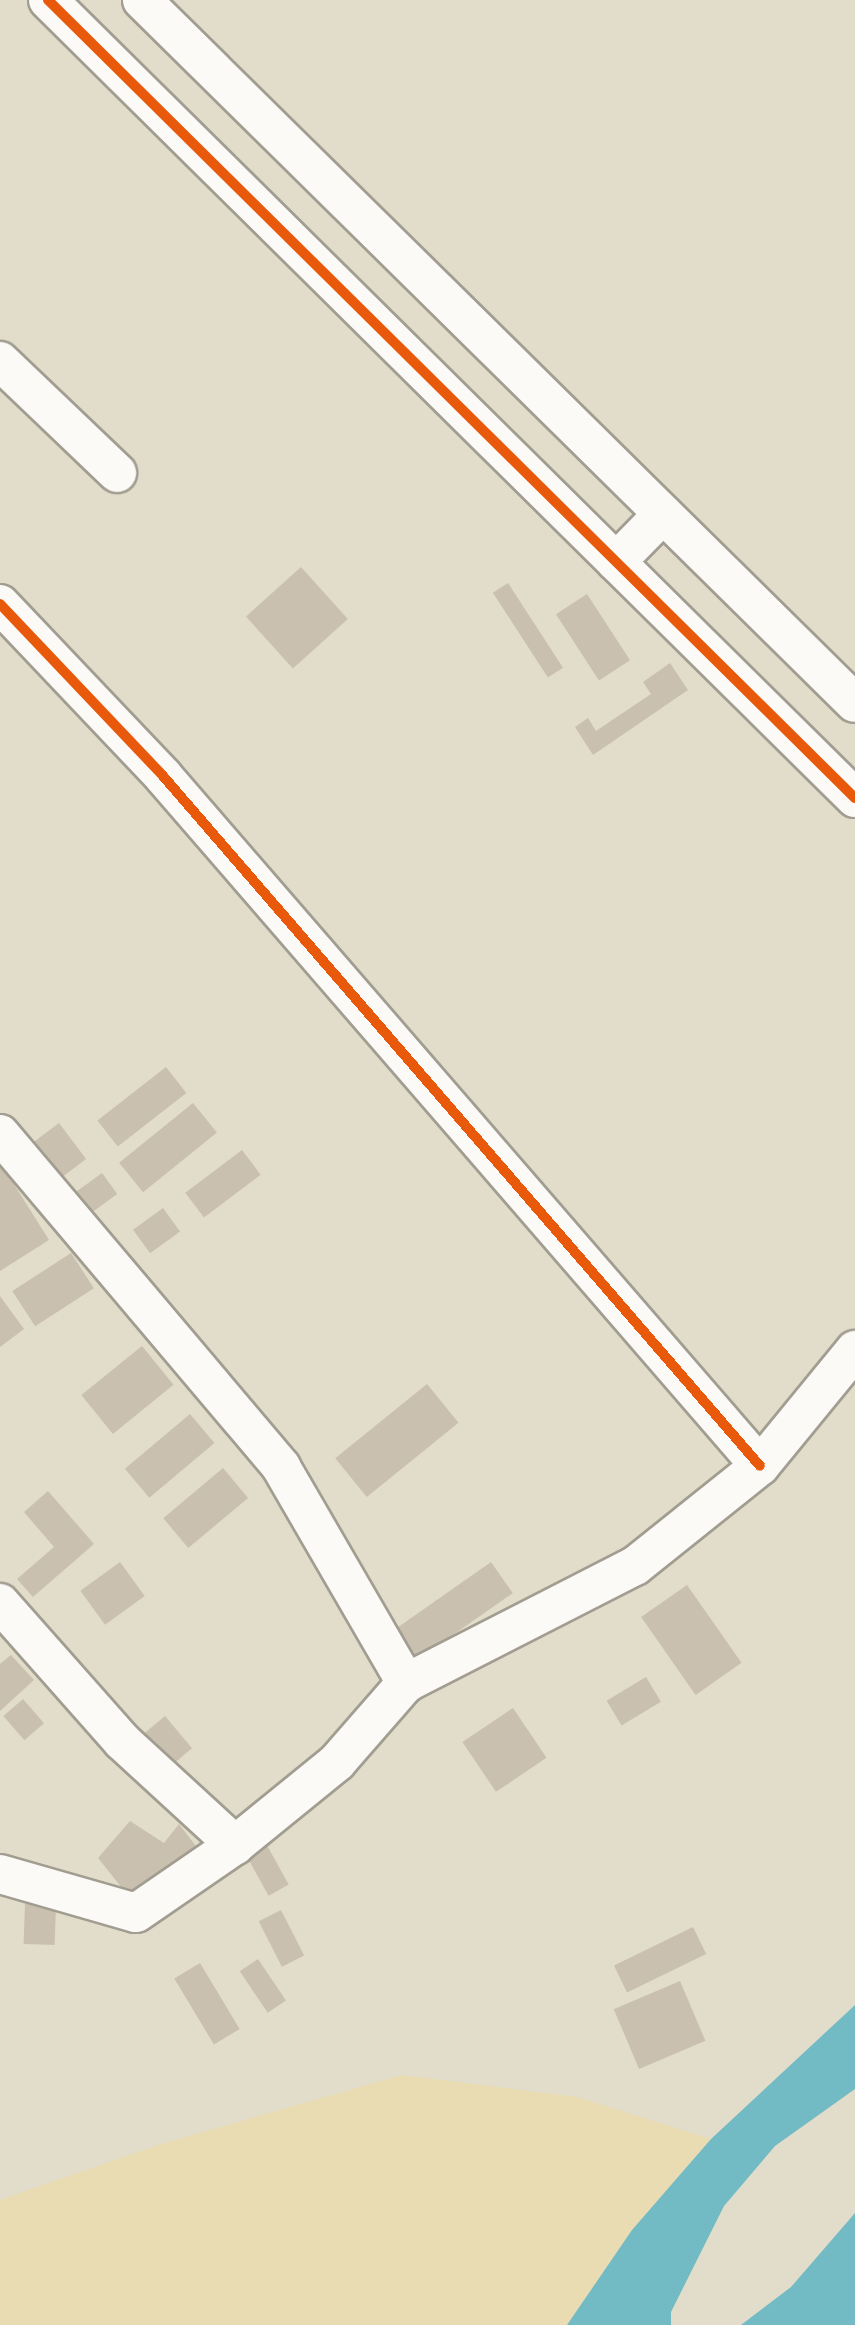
<!DOCTYPE html>
<html>
<head>
<meta charset="utf-8">
<style>
	body { margin:0 }
	#map { position:relative; width:855px; height:2325px; overflow:hidden; background:#e2dcca; font-family:Mali,sans-serif }
	div>[style] { position:absolute }
	[style*='--x'] { left:calc(var(--x)*1px); top:calc(var(--y)*1px); width:calc(var(--w)*1px); rotate:calc(var(--a)*1deg) }
	.sand>* { inset:0; background:#e9dbb2 }
	.water>* { inset:0; background:#72bbc4 }
	.building>* { inset:0; background:#cac0b0; transform-origin:0 0 }
	.roads { filter:drop-shadow(2px 0 #a29d91) drop-shadow(-2px 0 #a29d91) drop-shadow(0 2px #a29d91) drop-shadow(0 -2px #a29d91) }
	.minor>* { height:38px; margin:-19px; padding:0 19px; transform-origin:19px; border-radius:19px; background:#fbfaf7 }
	.cycleway>* { height:10px; margin:-5px; padding:0 5px; transform-origin:5px; border-radius:5px; background:#e8590c }
	span { translate:-50% -50%; white-space:nowrap; text-align:center; line-height:1.15; -webkit-text-stroke:7px #f7f3e8; paint-order:stroke }
</style>
</head>
<body>
<div id="map">
	<div class="sand">
		<div style="clip-path:polygon(402px 2075px,577px 2097px,711px 2139px,632px 2230px,567px 2325px,0 2325px,0 2200px,161px 2144px)"></div>
	</div>
	<div class="water">
		<div style="clip-path:polygon(855px 2005px,855px 2089px,775px 2146px,724px 2206px,671px 2312px,671px 2325px,567px 2325px,632px 2230px,711px 2139px)"></div>
		<div style="clip-path:polygon(855px 2213px,855px 2325px,741px 2325px,791px 2287px)"></div>
	</div>
	<div class="building">
		<div style="left:301px;top:567px;width:70px;height:74px;rotate:48deg"></div>
		<div style="left:508px;top:583px;width:101px;height:18px;rotate:57deg"></div>
		<div style="left:587px;top:594px;width:79px;height:37px;rotate:57deg"></div>
		<div style="clip-path:polygon(670px 663px,688px 690px,593px 755px,575px 727px,588px 718px,596px 731px,651px 694px,643px 682px)"></div>
		<div style="left:166px;top:1067px;width:33px;height:87px;rotate:52deg"></div>
		<div style="left:193px;top:1103px;width:38px;height:95px;rotate:51deg"></div>
		<div style="left:59px;top:1123px;width:45px;height:39px;rotate:53deg"></div>
		<div style="left:242px;top:1150px;width:31px;height:71px;rotate:53deg"></div>
		<div style="clip-path:polygon(0 1162px,49px 1240px,0 1271px)"></div>
		<div style="left:102px;top:1173px;width:26px;height:40px;rotate:54deg"></div>
		<div style="left:163px;top:1208px;width:29px;height:37px;rotate:54deg"></div>
		<div style="left:71px;top:1253px;width:42px;height:70px;rotate:57deg"></div>
		<div style="clip-path:polygon(0 1296px,24px 1329px,0 1347px)"></div>
		<div style="left:142px;top:1346px;width:50px;height:78px;rotate:51deg"></div>
		<div style="left:427px;top:1384px;width:50px;height:118px;rotate:51deg"></div>
		<div style="left:190px;top:1414px;width:38px;height:85px;rotate:50deg"></div>
		<div style="left:223px;top:1468px;width:39px;height:78px;rotate:50deg"></div>
		<div style="clip-path:polygon(48px 1491px,94px 1544px,33px 1597px,17px 1579px,54px 1547px,24px 1512px)"></div>
		<div style="left:120px;top:1562px;width:42px;height:49px;rotate:54deg"></div>
		<div style="left:491px;top:1562px;width:38px;height:125px;rotate:55deg"></div>
		<div style="left:687px;top:1585px;width:95px;height:56px;rotate:55deg"></div>
		<div style="clip-path:polygon(11px 1655px,34px 1680px,0 1711px,0 1664px)"></div>
		<div style="left:646px;top:1677px;width:29px;height:46px;rotate:59deg"></div>
		<div style="left:23px;top:1699px;width:32px;height:26px;rotate:49deg"></div>
		<div style="left:513px;top:1708px;width:60px;height:61px;rotate:56deg"></div>
		<div style="left:165px;top:1716px;width:42px;height:28px;rotate:50deg"></div>
		<div style="clip-path:polygon(130px 1821px,164px 1843px,179px 1824px,205px 1858px,159px 1892px,126px 1893px,98px 1858px)"></div>
		<div style="left:264px;top:1840px;width:51px;height:23px;rotate:61deg"></div>
		<div style="left:25px;top:1904px;width:31px;height:40px;rotate:2deg"></div>
		<div style="left:281px;top:1910px;width:51px;height:25px;rotate:63deg"></div>
		<div style="left:693px;top:1927px;width:30px;height:88px;rotate:64deg"></div>
		<div style="left:258px;top:1959px;width:50px;height:22px;rotate:56deg"></div>
		<div style="left:200px;top:1963px;width:77px;height:30px;rotate:59deg"></div>
		<div style="left:680px;top:1981px;width:65px;height:72px;rotate:67deg"></div>
	</div>
	<div class="roads">
		<div class="minor">
			<div style="--x:48;--y:0;--w:1135;--a:44.68"></div>
			<div style="--x:142;--y:0;--w:1001;--a:44.6"></div>
			<div style="--x:0;--y:361;--w:162;--a:43.7"></div>
			<div style="--x:616;--y:562;--w:67;--a:-45.6"></div>
			<div style="--x:0;--y:604;--w:237;--a:46.5"></div>
			<div style="--x:163;--y:776;--w:912;--a:49.13"></div>
			<div style="--x:0;--y:1134;--w:436;--a:49.8"></div>
			<div style="--x:281;--y:1467;--w:250;--a:59.9"></div>
			<div style="--x:0;--y:1603;--w:184;--a:48.5"></div>
			<div style="--x:122;--y:1741;--w:154;--a:42.6"></div>
			<div style="--x:0;--y:1874;--w:141;--a:16"></div>
			<div style="--x:136;--y:1913;--w:120;--a:-34.5"></div>
			<div style="--x:235;--y:1845;--w:132;--a:-39.1"></div>
			<div style="--x:337;--y:1762;--w:105;--a:-48.9"></div>
			<div style="--x:406;--y:1683;--w:257;--a:-27.1"></div>
			<div style="--x:635;--y:1566;--w:160;--a:-38.7"></div>
			<div style="--x:760;--y:1466;--w:150;--a:-50.7"></div>
		</div>
	</div>
	<div class="cycleway">
		<div style="--x:48;--y:0;--w:1135;--a:44.68"></div>
		<div style="--x:0;--y:604;--w:237;--a:46.5"></div>
		<div style="--x:163;--y:776;--w:912;--a:49.13"></div>
	</div>
</div>
</body>
</html>
